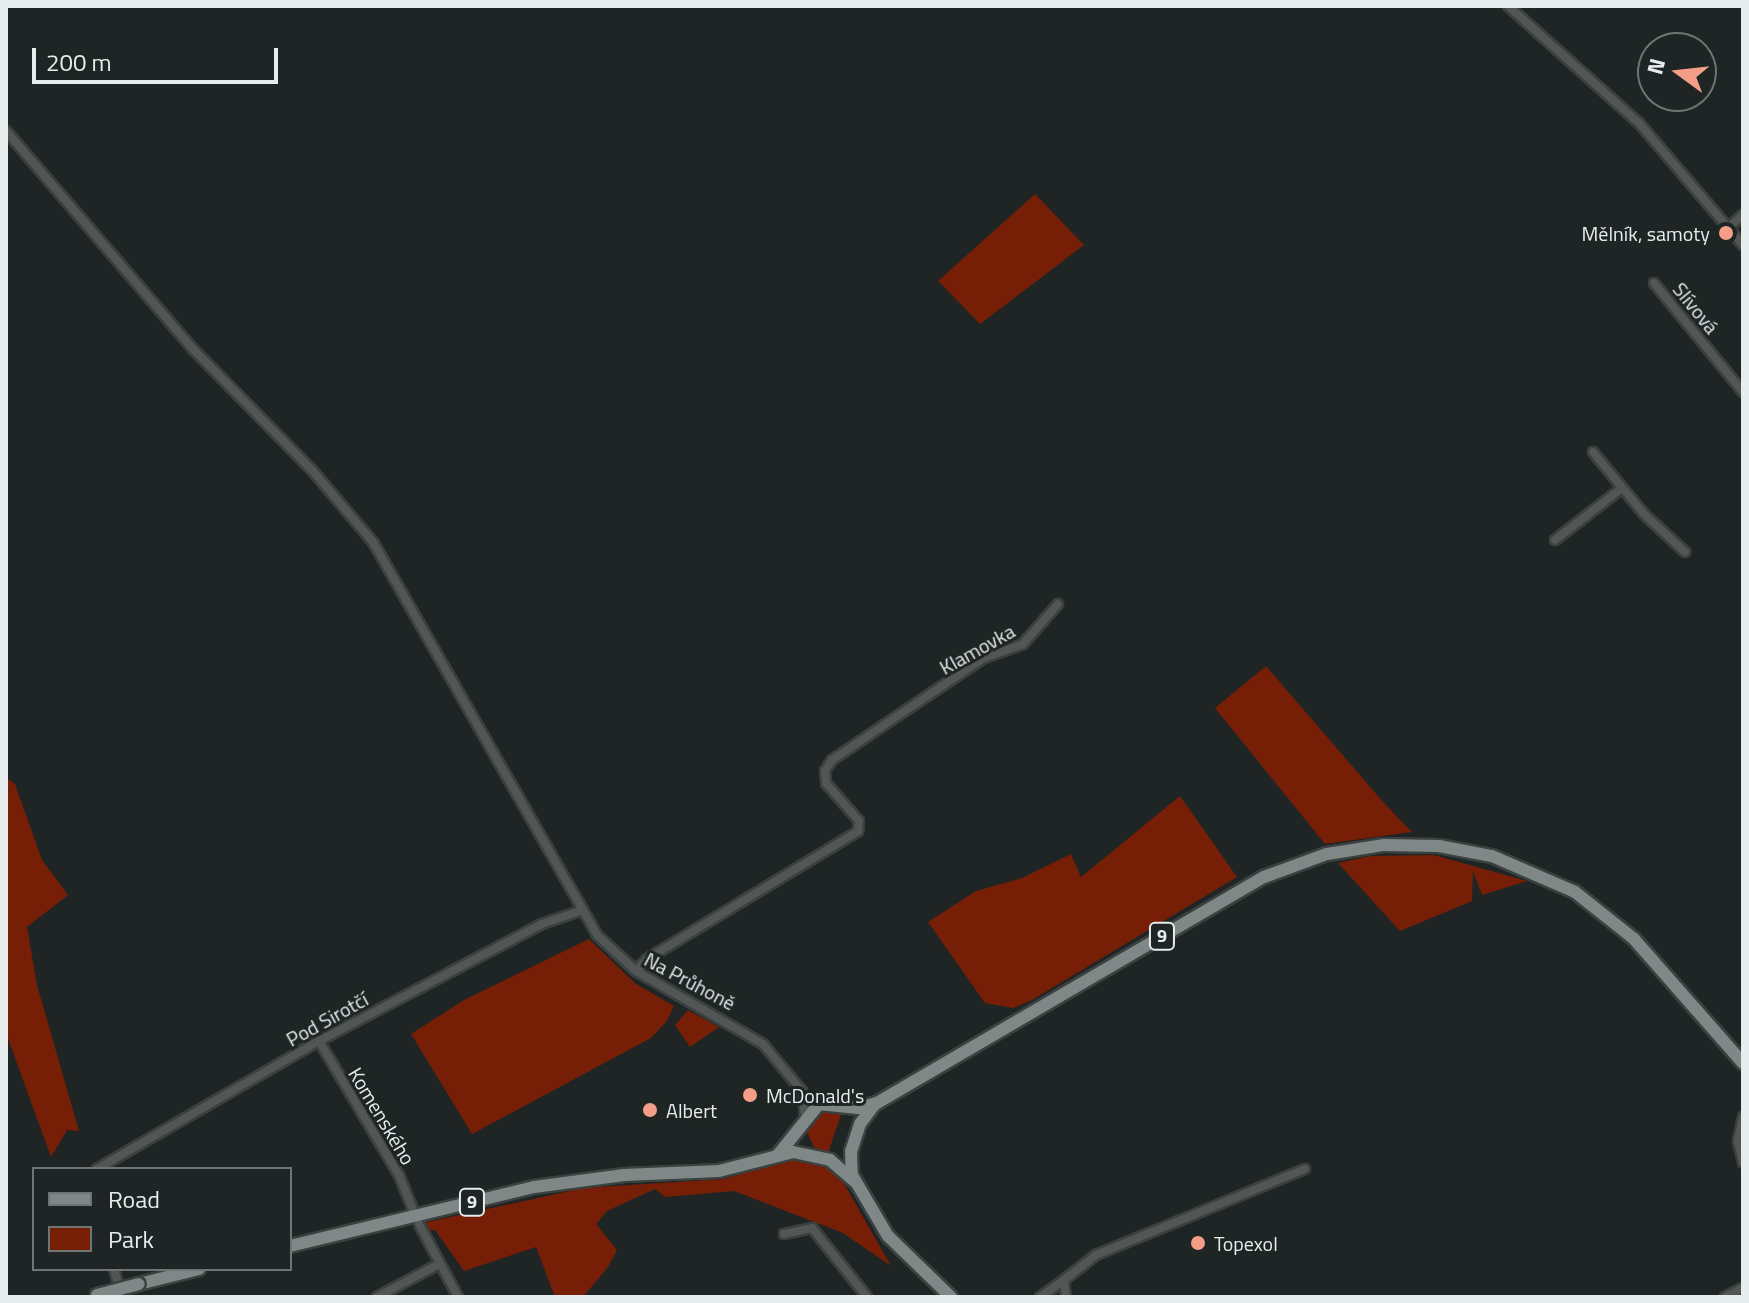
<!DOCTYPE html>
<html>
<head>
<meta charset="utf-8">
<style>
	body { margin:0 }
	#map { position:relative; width:1749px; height:1303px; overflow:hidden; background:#1e2524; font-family:"Titillium Web",sans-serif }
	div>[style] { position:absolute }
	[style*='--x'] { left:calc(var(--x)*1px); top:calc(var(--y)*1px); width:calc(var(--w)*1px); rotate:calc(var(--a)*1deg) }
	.green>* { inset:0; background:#771e06 }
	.roads { filter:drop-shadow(2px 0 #3a4140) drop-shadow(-2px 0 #3a4140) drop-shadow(0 2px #3a4140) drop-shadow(0 -2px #3a4140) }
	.street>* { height:8px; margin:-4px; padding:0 4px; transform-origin:4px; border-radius:4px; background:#525655 }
	.primary>* { height:12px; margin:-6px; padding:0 6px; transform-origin:6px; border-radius:6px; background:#808887 }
	.bridges { filter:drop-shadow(2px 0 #3a4140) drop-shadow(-2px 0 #3a4140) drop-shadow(0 2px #3a4140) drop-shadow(0 -2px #3a4140) }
	.primary-bridge>* { height:12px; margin:-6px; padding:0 6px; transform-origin:6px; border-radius:6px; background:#808887 }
	.dots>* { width:22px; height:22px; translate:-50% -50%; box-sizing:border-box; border:4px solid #1e2524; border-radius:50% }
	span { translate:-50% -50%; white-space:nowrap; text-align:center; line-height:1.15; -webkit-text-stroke:6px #1e2524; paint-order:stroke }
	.shield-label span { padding:2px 6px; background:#1e2524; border:2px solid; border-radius:6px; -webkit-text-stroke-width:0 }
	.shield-label { font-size:18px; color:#e7ecec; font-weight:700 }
	.poi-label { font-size:20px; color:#e7ecec }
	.right { translate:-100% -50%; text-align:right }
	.left { translate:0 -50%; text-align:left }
	.street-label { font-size:20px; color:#e7ecec }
	.frame { position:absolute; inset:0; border:8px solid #e7ecec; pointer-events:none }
	.legend { position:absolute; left:32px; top:1167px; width:260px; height:104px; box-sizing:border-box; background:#1e2524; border:2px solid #6e7574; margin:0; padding:10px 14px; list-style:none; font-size:24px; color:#e7ecec }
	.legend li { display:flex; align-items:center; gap:16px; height:40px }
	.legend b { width:40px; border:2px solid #6e7574 }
	.north { position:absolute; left:1637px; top:32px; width:80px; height:80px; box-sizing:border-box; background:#1e2524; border:2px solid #6e7574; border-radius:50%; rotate:285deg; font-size:22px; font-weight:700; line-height:32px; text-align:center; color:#e7ecec }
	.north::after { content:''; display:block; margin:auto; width:28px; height:36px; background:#f49e88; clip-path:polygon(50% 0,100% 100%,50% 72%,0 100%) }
	.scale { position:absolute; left:32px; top:48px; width:246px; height:36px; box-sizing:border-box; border:4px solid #e7ecec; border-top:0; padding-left:10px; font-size:24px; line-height:28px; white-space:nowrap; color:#e7ecec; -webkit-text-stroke:6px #1e2524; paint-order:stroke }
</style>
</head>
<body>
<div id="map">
	<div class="green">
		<div style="clip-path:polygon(1035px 194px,1084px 245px,980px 324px,938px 281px)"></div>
		<div style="clip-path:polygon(1266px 666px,1384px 803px,1412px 832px,1325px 844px,1215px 708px)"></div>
		<div style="clip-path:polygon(6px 778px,15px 784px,42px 860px,68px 895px,27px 927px,37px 985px,79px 1131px,67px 1130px,51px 1157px,6px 1033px)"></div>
		<div style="clip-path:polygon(1180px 796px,1237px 877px,1032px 1000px,1013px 1008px,985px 1003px,928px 922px,976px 891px,1022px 878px,1071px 854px,1081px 877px)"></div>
		<div style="clip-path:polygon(1434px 855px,1527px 881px,1482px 895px,1473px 871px,1472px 901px,1400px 931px,1338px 863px,1370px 856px)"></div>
		<div style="clip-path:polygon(589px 939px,636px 984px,674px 1006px,667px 1021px,651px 1038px,472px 1134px,411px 1034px,464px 1000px)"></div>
		<div style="clip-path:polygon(688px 1010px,719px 1027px,690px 1047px,675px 1025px)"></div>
		<div style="clip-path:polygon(823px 1109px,842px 1112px,828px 1153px,814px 1147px,807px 1133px)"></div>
		<div style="clip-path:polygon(799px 1157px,815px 1160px,841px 1178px,891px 1266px,843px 1233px,734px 1191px,665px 1197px,655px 1189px,607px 1211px,596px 1224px,617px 1250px,608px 1267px,583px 1297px,555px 1297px,536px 1247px,464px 1271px,435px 1230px,426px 1231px,423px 1223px,583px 1188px,724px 1179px)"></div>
	</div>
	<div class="roads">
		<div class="street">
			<div style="--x:1508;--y:6;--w:176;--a:41.8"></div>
			<div style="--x:1639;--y:123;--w:160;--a:49.6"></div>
			<div style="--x:6;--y:131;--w:286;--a:49.4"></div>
			<div style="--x:192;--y:348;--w:170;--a:45.5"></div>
			<div style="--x:311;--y:469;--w:96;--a:49.7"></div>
			<div style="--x:373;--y:542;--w:452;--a:60.3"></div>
			<div style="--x:597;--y:935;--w:53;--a:42.7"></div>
			<div style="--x:636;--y:971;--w:146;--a:29.9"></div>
			<div style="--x:763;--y:1044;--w:61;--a:50.3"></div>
			<div style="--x:802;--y:1091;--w:26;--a:83"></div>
			<div style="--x:1728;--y:228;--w:20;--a:-41"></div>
			<div style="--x:1654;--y:283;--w:141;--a:50.8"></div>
			<div style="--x:1593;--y:452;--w:80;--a:50.6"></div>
			<div style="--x:1644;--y:514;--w:56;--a:42.8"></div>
			<div style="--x:1555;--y:540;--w:85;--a:-37.8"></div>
			<div style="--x:636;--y:971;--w:16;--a:-47"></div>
			<div style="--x:647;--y:959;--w:247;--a:-31.2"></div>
			<div style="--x:858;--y:831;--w:10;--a:-84"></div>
			<div style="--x:859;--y:821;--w:50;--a:-131"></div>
			<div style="--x:826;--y:783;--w:12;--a:-95"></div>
			<div style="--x:825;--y:771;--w:13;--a:-58"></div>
			<div style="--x:832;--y:760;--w:183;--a:-33.9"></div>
			<div style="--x:984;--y:658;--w:41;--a:-19.7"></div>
			<div style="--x:1023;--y:644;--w:53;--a:-48.8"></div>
			<div style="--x:319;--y:1041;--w:156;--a:59.2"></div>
			<div style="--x:399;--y:1175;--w:35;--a:68"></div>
			<div style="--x:1743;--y:1117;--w:25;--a:102"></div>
			<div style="--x:1738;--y:1141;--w:22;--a:77"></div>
			<div style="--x:97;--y:1169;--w:256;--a:-30"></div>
			<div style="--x:319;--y:1041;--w:252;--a:-27.7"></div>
			<div style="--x:542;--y:924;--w:40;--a:-18.9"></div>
			<div style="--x:419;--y:1224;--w:83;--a:61.9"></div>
			<div style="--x:784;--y:1234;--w:29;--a:-12"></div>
			<div style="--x:812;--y:1228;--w:88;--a:51.4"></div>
			<div style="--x:114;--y:1269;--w:29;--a:74"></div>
			<div style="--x:377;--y:1297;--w:70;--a:-28"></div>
			<div style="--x:1040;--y:1297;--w:29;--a:-35"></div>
			<div style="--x:1066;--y:1297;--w:17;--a:-97"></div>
			<div style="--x:1064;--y:1280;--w:41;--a:-38"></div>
			<div style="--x:1096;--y:1255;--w:226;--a:-22.4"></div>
			<div style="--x:1725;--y:1297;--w:20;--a:-27"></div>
		</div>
		<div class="primary">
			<div style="--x:875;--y:1104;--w:25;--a:127"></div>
			<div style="--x:860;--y:1124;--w:28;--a:108"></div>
			<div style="--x:851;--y:1151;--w:24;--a:88"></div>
			<div style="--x:852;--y:1175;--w:71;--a:59.5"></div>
			<div style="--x:888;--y:1236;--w:88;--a:44.1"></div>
			<div style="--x:777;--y:1156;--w:67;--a:-51.1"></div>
			<div style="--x:819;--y:1104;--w:39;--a:6"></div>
			<div style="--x:858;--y:1108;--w:20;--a:-15"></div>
			<div style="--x:877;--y:1103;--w:448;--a:-30.3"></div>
			<div style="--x:1264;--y:877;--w:67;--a:-20.1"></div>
			<div style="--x:1327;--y:854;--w:58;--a:-9"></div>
			<div style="--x:1384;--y:845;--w:55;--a:1"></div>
			<div style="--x:1439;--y:846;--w:54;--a:10.7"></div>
			<div style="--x:1492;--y:856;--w:90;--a:23.4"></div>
			<div style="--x:1575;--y:892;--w:75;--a:38.5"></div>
			<div style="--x:1634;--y:939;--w:165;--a:48.7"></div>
			<div style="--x:290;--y:1246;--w:251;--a:-13.6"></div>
			<div style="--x:534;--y:1187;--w:91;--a:-7.6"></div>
			<div style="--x:624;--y:1175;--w:95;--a:-2.4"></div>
			<div style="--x:719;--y:1171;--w:76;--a:-14.4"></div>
			<div style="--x:793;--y:1152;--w:38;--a:12"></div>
			<div style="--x:830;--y:1160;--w:32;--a:41"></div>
			<div style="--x:139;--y:1284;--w:62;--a:-14"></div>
		</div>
	</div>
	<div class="bridges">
		<div class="primary-bridge">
			<div style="--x:97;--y:1295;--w:43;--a:-14.7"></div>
		</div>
	</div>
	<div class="dots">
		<div style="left:1726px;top:233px;background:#f49e88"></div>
		<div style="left:750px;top:1095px;background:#f49e88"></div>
		<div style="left:650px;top:1110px;background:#f49e88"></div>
		<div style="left:1198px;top:1243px;background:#f49e88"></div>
	</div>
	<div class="shield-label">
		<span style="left:1162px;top:936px">9</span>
		<span style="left:472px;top:1202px">9</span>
	</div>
	<div class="poi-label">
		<span class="right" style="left:1710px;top:233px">Mělník, samoty</span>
		<span class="left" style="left:766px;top:1095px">McDonald's</span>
		<span class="left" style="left:666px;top:1110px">Albert</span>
		<span class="left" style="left:1214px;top:1243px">Topexol</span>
	</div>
	<div class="street-label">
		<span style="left:1696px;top:308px;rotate:51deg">Slívová</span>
		<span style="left:977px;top:649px;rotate:-29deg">Klamovka</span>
		<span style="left:690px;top:981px;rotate:28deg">Na Průhoně</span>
		<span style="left:327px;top:1019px;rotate:-29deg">Pod Sirotčí</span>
		<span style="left:382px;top:1116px;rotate:59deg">Komenského</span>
	</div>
	<div class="frame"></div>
	<ul class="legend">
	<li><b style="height:10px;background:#808887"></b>Road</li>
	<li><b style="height:22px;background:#771e06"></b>Park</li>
	</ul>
	<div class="north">N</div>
	<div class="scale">200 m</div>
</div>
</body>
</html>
